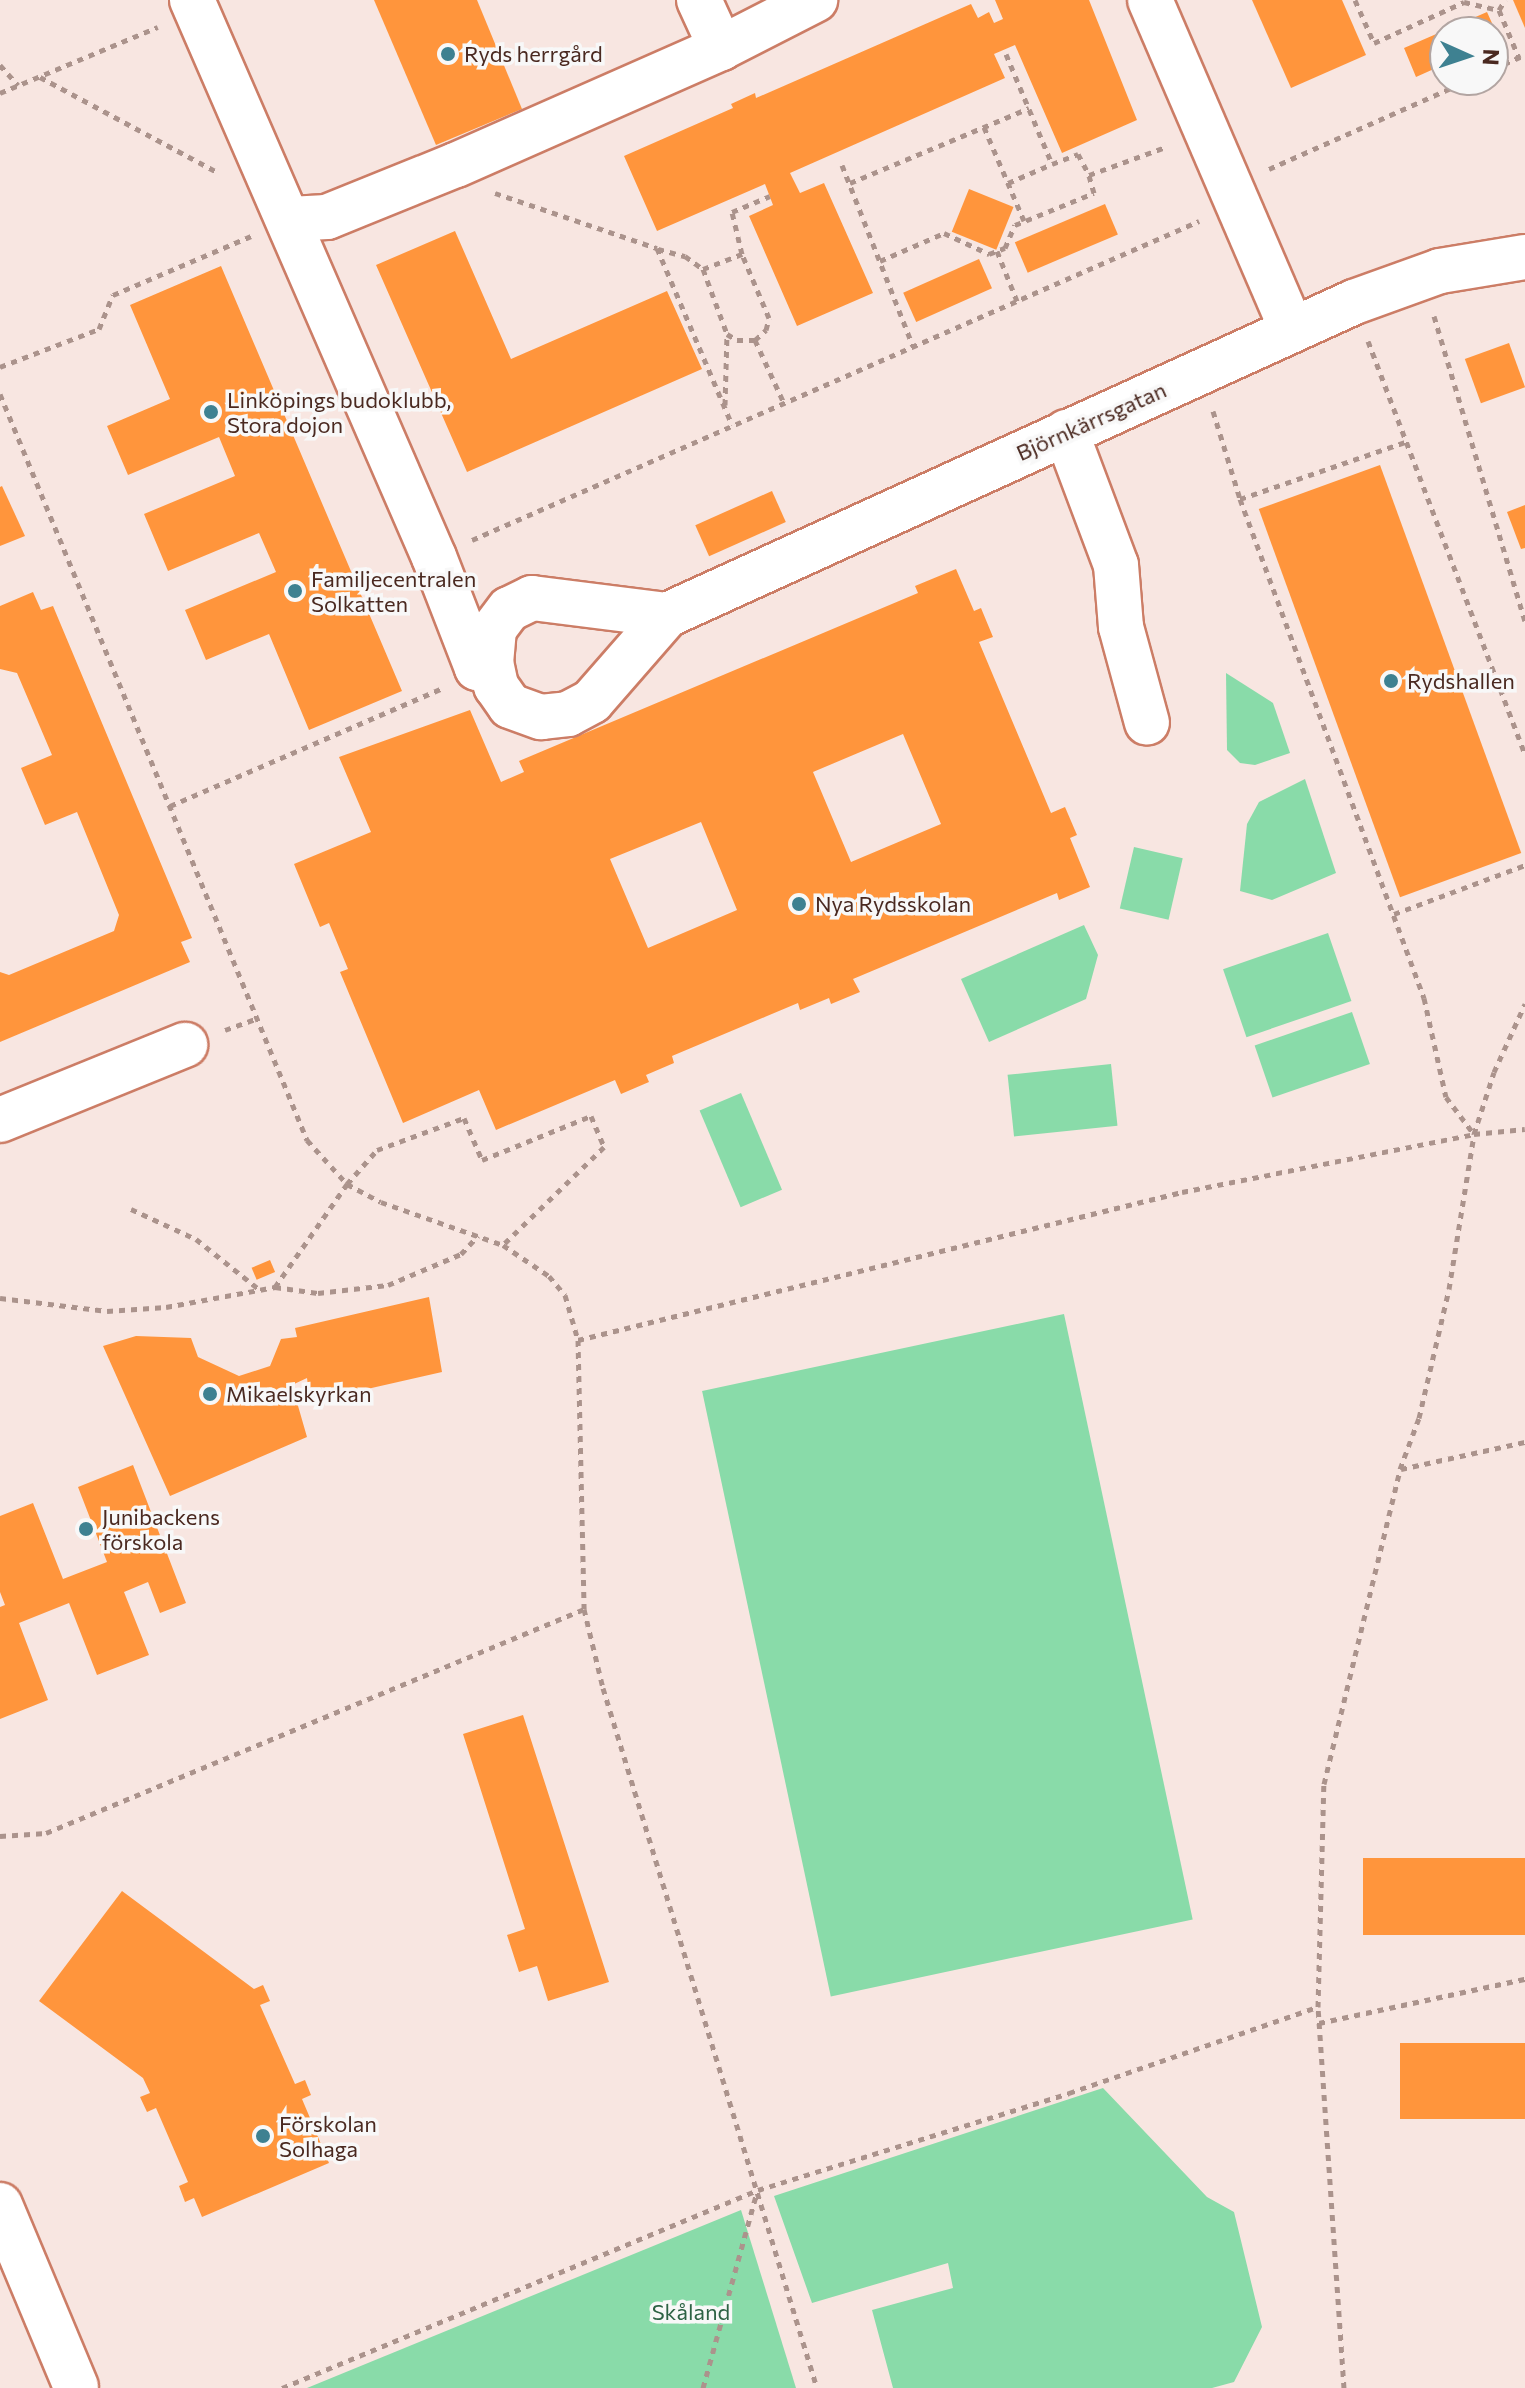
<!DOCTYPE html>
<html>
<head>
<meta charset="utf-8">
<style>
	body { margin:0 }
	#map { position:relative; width:1525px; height:2388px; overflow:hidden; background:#f8e6e1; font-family:Commissioner,sans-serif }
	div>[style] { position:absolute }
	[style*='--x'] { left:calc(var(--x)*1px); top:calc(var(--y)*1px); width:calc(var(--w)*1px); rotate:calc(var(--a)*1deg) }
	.green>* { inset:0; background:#89dba9; transform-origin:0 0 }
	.building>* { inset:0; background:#ff953c; transform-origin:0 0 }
	.path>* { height:5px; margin-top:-2.5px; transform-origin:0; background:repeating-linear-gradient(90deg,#ab938c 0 6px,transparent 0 12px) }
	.roads { filter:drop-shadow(2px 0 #cc7d66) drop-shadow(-2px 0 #cc7d66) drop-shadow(0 2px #cc7d66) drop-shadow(0 -2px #cc7d66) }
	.minor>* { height:44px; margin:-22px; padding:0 22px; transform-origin:22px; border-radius:22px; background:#fff }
	.dots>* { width:22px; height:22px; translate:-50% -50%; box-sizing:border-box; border:4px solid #f8f8f8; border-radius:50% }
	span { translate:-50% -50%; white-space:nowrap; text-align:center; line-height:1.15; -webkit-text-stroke:7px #f8f8f8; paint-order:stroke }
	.poi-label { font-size:22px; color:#4a2920 }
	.left { translate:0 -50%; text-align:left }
	.street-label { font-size:22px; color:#4a2920 }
	.park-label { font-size:22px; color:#2d6244 }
	.north { position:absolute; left:1429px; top:16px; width:80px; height:80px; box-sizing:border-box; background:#f8f8f8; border:2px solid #b2a5a2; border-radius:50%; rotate:93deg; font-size:22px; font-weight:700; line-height:32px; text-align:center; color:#4a2920 }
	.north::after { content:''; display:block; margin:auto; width:28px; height:36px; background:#3e8191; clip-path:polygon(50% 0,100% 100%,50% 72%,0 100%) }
</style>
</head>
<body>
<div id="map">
	<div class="green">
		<div style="clip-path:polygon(1226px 673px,1273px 703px,1290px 753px,1255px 765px,1240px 763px,1227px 750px)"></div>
		<div style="clip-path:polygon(1305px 779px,1336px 873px,1272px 900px,1240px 891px,1247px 824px,1259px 802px)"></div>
		<div style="left:1134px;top:847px;width:50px;height:63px;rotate:13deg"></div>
		<div style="clip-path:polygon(1084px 925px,1098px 955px,1086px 999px,989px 1042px,961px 979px)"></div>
		<div style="left:1328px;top:933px;width:72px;height:111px;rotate:71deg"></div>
		<div style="left:1352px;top:1012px;width:55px;height:103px;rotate:71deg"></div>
		<div style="left:1111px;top:1064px;width:62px;height:104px;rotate:84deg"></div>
		<div style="left:741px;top:1093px;width:105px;height:45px;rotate:67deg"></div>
		<div style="left:1064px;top:1314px;width:619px;height:370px;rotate:78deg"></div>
		<div style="clip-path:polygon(1103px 2088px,1207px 2197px,1234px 2212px,1262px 2327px,1234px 2382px,1212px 2388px,893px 2388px,872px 2310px,953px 2288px,948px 2263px,812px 2303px,774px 2196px)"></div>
		<div style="clip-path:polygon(741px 2210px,796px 2388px,307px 2388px)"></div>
	</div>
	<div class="building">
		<div style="clip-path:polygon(374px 0,477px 0,522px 109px,436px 145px)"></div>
		<div style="clip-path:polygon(995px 0,1089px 0,1137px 120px,1062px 153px,1015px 45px,994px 54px,1005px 78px,790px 173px,800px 193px,824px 183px,873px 293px,797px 326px,749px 216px,773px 205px,765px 184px,657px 231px,624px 156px,733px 108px,731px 104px,755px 93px,756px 98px,971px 4px,978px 18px,989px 12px,994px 23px,1003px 19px)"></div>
		<div style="clip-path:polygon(1252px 0,1342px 0,1366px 55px,1291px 88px)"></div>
		<div style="clip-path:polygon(1513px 0,1525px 0,1525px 28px)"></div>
		<div style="clip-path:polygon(1487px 12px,1500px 41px,1493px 44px,1493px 32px,1445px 32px,1445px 64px,1416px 77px,1404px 48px)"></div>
		<div style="left:969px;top:189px;width:48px;height:46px;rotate:22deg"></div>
		<div style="left:1105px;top:204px;width:33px;height:98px;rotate:67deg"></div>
		<div style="clip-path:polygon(455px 231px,511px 359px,667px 291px,702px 369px,467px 472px,376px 265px)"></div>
		<div style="left:979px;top:259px;width:32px;height:83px;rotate:66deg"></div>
		<div style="clip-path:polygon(221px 266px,402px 691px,309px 730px,269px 634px,206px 660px,185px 610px,276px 572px,259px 533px,168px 571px,144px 514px,235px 476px,219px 437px,128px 475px,107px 426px,170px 399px,130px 305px)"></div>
		<div style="left:1509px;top:343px;width:47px;height:47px;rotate:70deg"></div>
		<div style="left:1380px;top:465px;width:413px;height:129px;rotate:70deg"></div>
		<div style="clip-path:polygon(2px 486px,25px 536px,0 546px,0 487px)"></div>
		<div style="left:772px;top:491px;width:34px;height:84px;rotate:66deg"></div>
		<div style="clip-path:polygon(1525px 505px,1525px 548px,1521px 549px,1507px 512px)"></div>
		<div style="clip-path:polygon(evenodd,956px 569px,974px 611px,981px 608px,993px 637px,979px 642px,1051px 813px,1065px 807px,1077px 835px,1070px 838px,1090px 887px,1059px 900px,1057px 893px,853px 979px,860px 992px,831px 1004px,829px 998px,800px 1010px,798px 1003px,672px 1056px,674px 1063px,646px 1075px,649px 1082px,621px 1094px,615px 1080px,496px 1130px,479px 1090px,403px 1123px,340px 972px,348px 969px,329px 923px,320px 927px,294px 864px,371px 832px,339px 757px,470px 710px,501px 782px,524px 772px,519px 761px,918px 593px,915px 586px,956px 569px,903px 734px,941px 824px,851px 862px,813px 772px,903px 734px,956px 569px,701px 822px,737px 910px,648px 948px,610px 859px,701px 822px)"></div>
		<div style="clip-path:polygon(33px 592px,41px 610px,53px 606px,192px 938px,181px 942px,190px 962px,0 1042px,0 972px,9px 975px,114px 931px,119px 915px,77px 812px,45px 825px,21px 768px,52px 755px,17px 673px,0 669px,0 606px)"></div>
		<div style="left:270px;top:1260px;width:13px;height:20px;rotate:67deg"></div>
		<div style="clip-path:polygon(429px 1297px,442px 1372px,310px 1402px,307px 1378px,292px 1385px,307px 1437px,170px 1496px,103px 1346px,136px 1336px,191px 1338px,198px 1357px,239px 1376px,270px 1366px,281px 1339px,297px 1337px,295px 1328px)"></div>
		<div style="clip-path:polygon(133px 1465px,186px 1603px,160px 1613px,148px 1582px,124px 1592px,149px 1655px,97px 1675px,69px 1603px,19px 1623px,48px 1700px,0 1719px,0 1607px,5px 1605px,0 1592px,0 1516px,33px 1503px,63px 1579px,107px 1562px,78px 1487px)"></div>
		<div style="clip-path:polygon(523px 1715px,609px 1982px,548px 2001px,537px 1966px,519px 1972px,507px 1935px,525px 1929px,463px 1734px)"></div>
		<div style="left:1525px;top:1858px;width:77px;height:162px;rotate:90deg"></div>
		<div style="clip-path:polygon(122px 1891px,254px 1989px,263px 1985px,270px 2001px,260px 2005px,295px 2084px,305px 2080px,311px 2095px,302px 2099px,329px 2163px,202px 2217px,194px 2198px,185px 2202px,179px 2186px,188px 2182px,156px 2108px,147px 2112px,140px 2097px,150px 2093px,143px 2078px,39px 2001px)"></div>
		<div style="left:1525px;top:2043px;width:76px;height:125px;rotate:90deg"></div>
	</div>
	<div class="path">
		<div style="--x:1355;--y:0;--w:47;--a:66.2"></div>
		<div style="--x:1374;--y:43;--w:99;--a:-24.5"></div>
		<div style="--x:1464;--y:2;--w:36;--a:13"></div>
		<div style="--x:1499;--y:10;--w:52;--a:67.4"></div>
		<div style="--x:1499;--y:10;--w:12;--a:-59"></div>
		<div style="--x:1006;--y:54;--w:119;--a:67.3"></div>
		<div style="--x:1052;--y:164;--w:28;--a:-21"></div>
		<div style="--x:1078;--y:154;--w:24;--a:62"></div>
		<div style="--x:1089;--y:175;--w:82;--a:-20"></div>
		<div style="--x:0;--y:65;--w:27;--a:48"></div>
		<div style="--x:1493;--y:69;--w:35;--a:-24"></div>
		<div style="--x:40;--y:77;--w:203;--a:28.2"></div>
		<div style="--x:0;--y:93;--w:171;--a:-22.7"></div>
		<div style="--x:984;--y:127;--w:102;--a:66.9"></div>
		<div style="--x:842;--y:165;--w:194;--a:68.6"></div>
		<div style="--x:1269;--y:169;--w:219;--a:-24"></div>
		<div style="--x:850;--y:183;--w:194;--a:-22.7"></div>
		<div style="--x:1008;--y:183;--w:48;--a:-23.4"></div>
		<div style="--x:495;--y:193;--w:171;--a:18.8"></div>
		<div style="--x:657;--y:248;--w:192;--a:67"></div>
		<div style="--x:658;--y:249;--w:28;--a:15"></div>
		<div style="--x:685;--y:256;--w:22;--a:36"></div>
		<div style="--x:703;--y:269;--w:69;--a:69.7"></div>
		<div style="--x:997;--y:251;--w:54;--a:68.2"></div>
		<div style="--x:880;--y:261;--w:70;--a:-23.6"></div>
		<div style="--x:944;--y:233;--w:50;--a:25"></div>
		<div style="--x:989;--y:254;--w:17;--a:-21"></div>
		<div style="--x:1005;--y:248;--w:25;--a:-67"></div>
		<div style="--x:1015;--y:225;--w:85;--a:-22.1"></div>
		<div style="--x:1094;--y:193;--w:19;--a:-106"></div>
		<div style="--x:703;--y:269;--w:42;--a:-21"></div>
		<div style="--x:1434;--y:316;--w:318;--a:73.4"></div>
		<div style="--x:755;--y:340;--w:69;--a:65.3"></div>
		<div style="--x:1368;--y:341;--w:442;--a:69.2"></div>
		<div style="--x:0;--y:367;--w:106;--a:-21"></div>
		<div style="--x:99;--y:329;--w:37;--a:-68"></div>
		<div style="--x:113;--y:295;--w:150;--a:-23.1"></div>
		<div style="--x:0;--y:394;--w:807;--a:67.63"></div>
		<div style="--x:307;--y:1140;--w:59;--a:47.7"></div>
		<div style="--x:347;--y:1184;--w:38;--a:28"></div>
		<div style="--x:381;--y:1202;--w:129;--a:19.4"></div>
		<div style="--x:503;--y:1245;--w:55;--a:34"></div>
		<div style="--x:549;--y:1276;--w:25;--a:50"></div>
		<div style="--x:565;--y:1295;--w:47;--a:73.9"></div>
		<div style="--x:578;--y:1340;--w:269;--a:88.7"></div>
		<div style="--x:584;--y:1609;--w:81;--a:76.5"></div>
		<div style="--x:603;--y:1688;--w:732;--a:73"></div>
		<div style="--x:725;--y:405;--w:71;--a:-88.4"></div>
		<div style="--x:727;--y:334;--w:12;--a:31"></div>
		<div style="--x:737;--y:340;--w:18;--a:0"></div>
		<div style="--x:755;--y:340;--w:15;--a:-42"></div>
		<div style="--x:766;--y:330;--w:12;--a:-76"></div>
		<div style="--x:769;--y:318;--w:69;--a:-112.9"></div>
		<div style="--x:742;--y:254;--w:43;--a:-103.4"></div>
		<div style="--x:732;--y:212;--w:41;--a:-22.8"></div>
		<div style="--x:1213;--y:411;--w:92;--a:72.9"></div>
		<div style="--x:1240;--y:499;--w:532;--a:69.76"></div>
		<div style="--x:1424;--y:998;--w:101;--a:77.5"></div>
		<div style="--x:1446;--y:1097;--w:46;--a:52.9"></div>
		<div style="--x:1240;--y:499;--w:176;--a:-19"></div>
		<div style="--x:472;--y:540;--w:794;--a:-23.69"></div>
		<div style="--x:170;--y:806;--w:295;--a:-23.4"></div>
		<div style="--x:1394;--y:914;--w:140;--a:-20.5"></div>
		<div style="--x:225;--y:1030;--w:35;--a:-20"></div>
		<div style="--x:131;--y:1209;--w:72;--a:24.8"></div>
		<div style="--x:196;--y:1239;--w:82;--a:38.6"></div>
		<div style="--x:275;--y:1287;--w:43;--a:7.9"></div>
		<div style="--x:318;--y:1293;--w:70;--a:-6.5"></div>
		<div style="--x:388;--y:1285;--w:79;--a:-23"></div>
		<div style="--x:461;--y:1254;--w:25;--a:-47"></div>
		<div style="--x:0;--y:1298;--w:108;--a:6.9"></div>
		<div style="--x:107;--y:1311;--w:59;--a:-3.9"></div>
		<div style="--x:166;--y:1307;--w:111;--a:-10.4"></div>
		<div style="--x:275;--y:1287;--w:126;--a:-55"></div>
		<div style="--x:347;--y:1184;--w:45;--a:-48.6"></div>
		<div style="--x:377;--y:1150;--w:93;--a:-20.2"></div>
		<div style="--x:464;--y:1118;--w:46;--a:66.8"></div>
		<div style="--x:482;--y:1160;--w:118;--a:-22"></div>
		<div style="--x:591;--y:1116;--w:34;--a:67"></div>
		<div style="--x:604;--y:1147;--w:141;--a:135.9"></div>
		<div style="--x:578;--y:1340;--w:622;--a:-13.77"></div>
		<div style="--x:1182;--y:1192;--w:298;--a:-11.2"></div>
		<div style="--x:1474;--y:1134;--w:51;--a:-5.6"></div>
		<div style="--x:1401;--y:1469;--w:127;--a:-12.3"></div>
		<div style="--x:0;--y:1836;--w:46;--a:-3.7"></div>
		<div style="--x:46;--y:1833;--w:583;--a:-22.6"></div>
		<div style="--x:1319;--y:2023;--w:211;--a:-12.1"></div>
		<div style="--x:282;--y:2388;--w:516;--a:-22.59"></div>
		<div style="--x:758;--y:2190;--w:326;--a:-17.3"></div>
		<div style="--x:1069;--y:2093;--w:263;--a:-19.1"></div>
		<div style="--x:703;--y:2388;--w:203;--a:-74.6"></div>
		<div style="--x:1344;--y:2388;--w:382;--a:-93.9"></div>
		<div style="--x:1318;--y:2007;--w:223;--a:-88.5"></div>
		<div style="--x:1324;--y:1784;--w:324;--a:-76.4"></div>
		<div style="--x:1400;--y:1469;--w:54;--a:-69.6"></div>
		<div style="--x:1419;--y:1418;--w:132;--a:-76.9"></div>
		<div style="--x:1449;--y:1289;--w:157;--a:-80.8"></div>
		<div style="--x:1474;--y:1134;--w:65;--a:-72.1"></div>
		<div style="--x:1494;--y:1072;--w:75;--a:-65.5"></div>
	</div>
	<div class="roads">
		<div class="minor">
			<div style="--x:192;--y:0;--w:607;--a:66.52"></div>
			<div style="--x:434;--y:557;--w:119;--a:68.8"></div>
			<div style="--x:477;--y:668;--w:15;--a:-23"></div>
			<div style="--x:699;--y:0;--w:53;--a:65.4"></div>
			<div style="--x:1150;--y:0;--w:359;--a:66.7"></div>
			<div style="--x:289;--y:219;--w:38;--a:-3"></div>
			<div style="--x:327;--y:217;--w:139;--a:-22"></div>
			<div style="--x:456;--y:165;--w:290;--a:-23.8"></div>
			<div style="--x:721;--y:48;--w:106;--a:-27.1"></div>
			<div style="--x:1066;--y:432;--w:142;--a:69.4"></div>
			<div style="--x:1116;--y:565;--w:62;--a:85.4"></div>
			<div style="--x:1121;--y:627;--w:99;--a:74.8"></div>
			<div style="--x:667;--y:615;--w:136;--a:-172.8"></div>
			<div style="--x:532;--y:598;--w:25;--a:154"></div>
			<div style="--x:509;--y:609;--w:25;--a:127"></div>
			<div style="--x:494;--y:629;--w:33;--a:95"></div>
			<div style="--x:491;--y:662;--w:25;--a:78"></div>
			<div style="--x:496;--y:686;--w:24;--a:55"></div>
			<div style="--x:510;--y:706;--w:33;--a:20"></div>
			<div style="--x:541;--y:717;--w:27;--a:-6"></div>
			<div style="--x:568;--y:714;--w:27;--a:-28"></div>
			<div style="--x:592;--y:701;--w:114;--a:-48.9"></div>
			<div style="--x:667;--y:615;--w:755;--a:-24.49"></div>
			<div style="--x:1354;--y:302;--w:91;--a:-19.8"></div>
			<div style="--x:1440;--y:271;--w:86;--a:-9.4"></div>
			<div style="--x:0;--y:1120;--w:200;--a:-22.1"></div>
			<div style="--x:0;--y:2205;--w:197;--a:67.3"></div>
		</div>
	</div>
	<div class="dots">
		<div style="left:448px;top:54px;background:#3e8191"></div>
		<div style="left:211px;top:412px;background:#3e8191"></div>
		<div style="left:295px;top:591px;background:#3e8191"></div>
		<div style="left:1391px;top:681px;background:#3e8191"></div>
		<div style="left:799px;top:904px;background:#3e8191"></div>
		<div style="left:210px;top:1394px;background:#3e8191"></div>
		<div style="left:86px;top:1529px;background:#3e8191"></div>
		<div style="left:263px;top:2136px;background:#3e8191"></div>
	</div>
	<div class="poi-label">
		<span class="left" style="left:464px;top:54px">Ryds herrgård</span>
		<span class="left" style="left:227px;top:412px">Linköpings budoklubb,<br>Stora dojon</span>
		<span class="left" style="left:311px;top:591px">Familjecentralen<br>Solkatten</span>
		<span class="left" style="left:1407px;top:681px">Rydshallen</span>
		<span class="left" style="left:815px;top:904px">Nya Rydsskolan</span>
		<span class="left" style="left:226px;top:1394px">Mikaelskyrkan</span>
		<span class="left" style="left:102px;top:1529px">Junibackens<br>förskola</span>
		<span class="left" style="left:279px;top:2136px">Förskolan<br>Solhaga</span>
	</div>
	<div class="street-label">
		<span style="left:1091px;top:421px;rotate:-24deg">Björnkärrsgatan</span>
	</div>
	<div class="park-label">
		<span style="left:691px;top:2312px">Skåland</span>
	</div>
	<div class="north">N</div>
</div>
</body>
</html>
